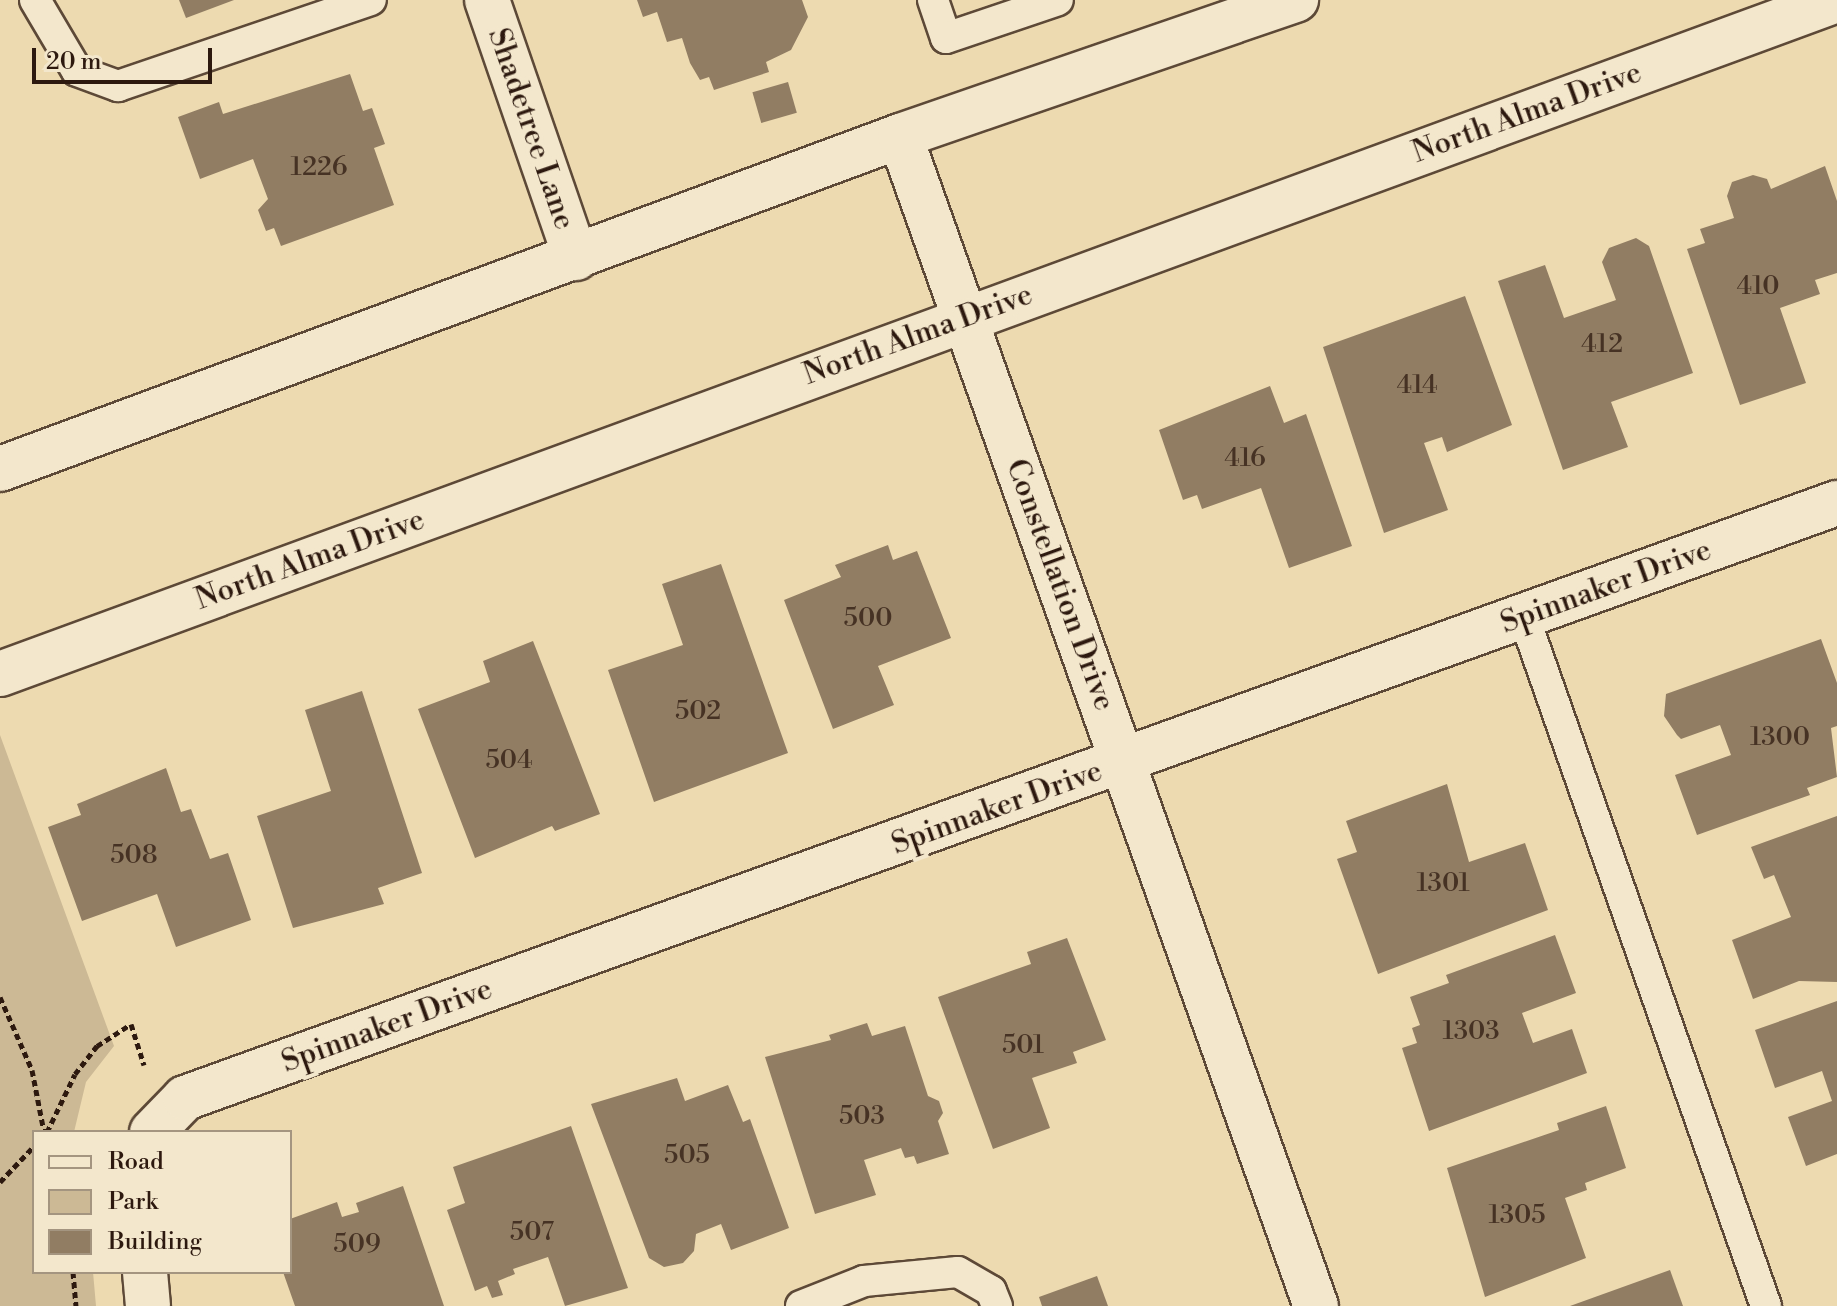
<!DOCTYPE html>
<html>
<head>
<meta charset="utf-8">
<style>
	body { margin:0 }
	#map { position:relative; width:1837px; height:1306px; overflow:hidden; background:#eddab0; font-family:"Libre Bodoni",serif }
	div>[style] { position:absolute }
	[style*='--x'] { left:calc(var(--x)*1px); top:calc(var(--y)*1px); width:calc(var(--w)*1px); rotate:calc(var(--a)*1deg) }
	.green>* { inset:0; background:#ccb995 }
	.building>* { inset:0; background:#917d63; transform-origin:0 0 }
	.path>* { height:5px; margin-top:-2.5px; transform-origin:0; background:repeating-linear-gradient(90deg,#2d190f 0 6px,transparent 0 10px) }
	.roads { filter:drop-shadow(2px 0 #5d4937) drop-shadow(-2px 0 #5d4937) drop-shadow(0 2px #5d4937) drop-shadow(0 -2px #5d4937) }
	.service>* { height:30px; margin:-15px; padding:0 15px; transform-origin:15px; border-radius:15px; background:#f3e7cc }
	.minor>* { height:44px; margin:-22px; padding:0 22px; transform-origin:22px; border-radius:22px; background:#f3e7cc }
	.secondary>* { height:44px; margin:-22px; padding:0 22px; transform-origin:22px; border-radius:22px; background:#f3e7cc }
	span { translate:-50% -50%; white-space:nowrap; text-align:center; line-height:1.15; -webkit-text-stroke:8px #f3e7cc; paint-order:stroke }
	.number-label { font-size:26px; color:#463224 }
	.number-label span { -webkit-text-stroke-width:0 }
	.street-label { font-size:30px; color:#2d190f }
	.legend { position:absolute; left:32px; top:1130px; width:260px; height:144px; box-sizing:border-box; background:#f3e7cc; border:2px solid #a49580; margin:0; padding:10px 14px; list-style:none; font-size:24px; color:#2d190f }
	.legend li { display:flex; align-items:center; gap:16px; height:40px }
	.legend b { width:40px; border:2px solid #a49580 }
	.scale { position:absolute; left:32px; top:48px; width:180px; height:36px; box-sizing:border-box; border:4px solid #2d190f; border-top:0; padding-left:10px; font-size:24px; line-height:28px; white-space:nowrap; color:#2d190f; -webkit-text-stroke:6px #f3e7cc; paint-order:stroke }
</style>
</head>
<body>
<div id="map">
	<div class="green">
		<div style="clip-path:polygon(0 735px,114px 1046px,86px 1082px,74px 1132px,34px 1132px,34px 1272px,93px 1272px,96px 1306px,0 1306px)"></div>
	</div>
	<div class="building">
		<div style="clip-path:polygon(179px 0,234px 0,186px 18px)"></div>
		<div style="clip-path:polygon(637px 0,802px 0,808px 17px,791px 50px,766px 62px,769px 72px,714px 90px,709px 77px,700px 80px,690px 63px,682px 38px,667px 42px,657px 12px,643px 17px)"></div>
		<div style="clip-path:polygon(350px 74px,363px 111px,372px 108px,385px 144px,374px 148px,394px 205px,281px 246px,274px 228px,266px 231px,258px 210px,268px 199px,253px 159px,200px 179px,178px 117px,219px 102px,223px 114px)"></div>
		<div style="left:788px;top:82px;width:32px;height:37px;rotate:74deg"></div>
		<div style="clip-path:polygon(1825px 166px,1837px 201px,1837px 273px,1815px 280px,1820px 294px,1780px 308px,1806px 383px,1740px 405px,1687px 249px,1705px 243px,1700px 229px,1734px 218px,1727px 196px,1732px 182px,1753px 175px,1767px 179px,1771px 189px)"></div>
		<div style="clip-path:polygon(1636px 238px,1649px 246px,1693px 373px,1611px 402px,1628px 447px,1563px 470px,1498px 281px,1545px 265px,1564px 318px,1616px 300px,1602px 262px,1609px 248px)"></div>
		<div style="clip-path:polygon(1465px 296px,1512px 425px,1447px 452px,1442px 437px,1424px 443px,1448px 510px,1384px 533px,1323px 347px)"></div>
		<div style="clip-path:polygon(1270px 386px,1284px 423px,1306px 414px,1352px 546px,1289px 568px,1261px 488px,1202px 509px,1197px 495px,1183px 500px,1159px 430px)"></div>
		<div style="clip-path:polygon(888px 545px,893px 560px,917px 551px,951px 638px,878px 666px,894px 705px,833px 729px,784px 600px,841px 577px,835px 565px)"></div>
		<div style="clip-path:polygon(721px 564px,788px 753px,654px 802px,608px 670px,683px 645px,662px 584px)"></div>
		<div style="clip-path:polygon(1821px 639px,1837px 683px,1837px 726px,1831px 728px,1837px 777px,1807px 788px,1810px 795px,1697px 835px,1675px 775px,1731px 755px,1720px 725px,1681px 739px,1677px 735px,1664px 716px,1666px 694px)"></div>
		<div style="clip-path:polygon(533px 641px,600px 814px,555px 831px,552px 826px,475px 858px,418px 709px,490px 682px,483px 661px)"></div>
		<div style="clip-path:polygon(362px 691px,422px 873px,378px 888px,384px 904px,293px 928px,257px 816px,331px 791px,305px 710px)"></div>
		<div style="clip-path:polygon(166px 768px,181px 812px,191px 809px,210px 859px,228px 853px,251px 920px,176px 947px,157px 894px,82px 921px,48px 827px,81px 815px,77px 804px)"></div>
		<div style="clip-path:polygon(1447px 784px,1469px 862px,1525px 843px,1548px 910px,1378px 974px,1337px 859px,1357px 852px,1346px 821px)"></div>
		<div style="clip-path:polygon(1837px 816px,1837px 982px,1799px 981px,1753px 999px,1732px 940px,1791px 917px,1774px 875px,1764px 879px,1751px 847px)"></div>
		<div style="clip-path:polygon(1555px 935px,1576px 993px,1522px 1013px,1533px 1043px,1572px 1029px,1587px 1073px,1429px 1131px,1402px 1048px,1417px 1043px,1412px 1028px,1420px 1025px,1410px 997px,1449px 983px,1446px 975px)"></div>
		<div style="clip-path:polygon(1067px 938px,1106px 1040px,1073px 1052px,1077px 1063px,1032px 1078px,1050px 1128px,993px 1149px,938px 997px,1031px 964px,1027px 952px)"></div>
		<div style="clip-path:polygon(1837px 1001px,1837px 1154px,1806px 1166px,1788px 1117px,1832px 1101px,1822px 1071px,1775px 1088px,1755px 1030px)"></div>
		<div style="clip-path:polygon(867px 1023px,872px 1036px,905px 1026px,928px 1096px,939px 1101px,943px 1113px,938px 1121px,949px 1154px,917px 1164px,914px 1156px,905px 1158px,901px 1148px,864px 1160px,876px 1195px,815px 1214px,765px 1057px,831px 1040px,829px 1035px)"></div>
		<div style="clip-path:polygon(677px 1078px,685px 1101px,728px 1085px,743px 1122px,750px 1119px,789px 1228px,731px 1250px,721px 1224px,696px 1234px,694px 1251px,683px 1263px,664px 1267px,649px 1258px,591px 1104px)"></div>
		<div style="clip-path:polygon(1606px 1106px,1626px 1168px,1585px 1183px,1587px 1190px,1565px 1198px,1586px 1258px,1485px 1297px,1447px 1168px,1559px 1130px,1557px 1123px)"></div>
		<div style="clip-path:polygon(571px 1126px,628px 1288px,565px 1306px,548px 1257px,513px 1269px,515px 1274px,498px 1281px,503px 1295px,492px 1298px,487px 1286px,475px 1291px,447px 1210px,465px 1203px,453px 1167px)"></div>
		<div style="clip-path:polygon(403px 1186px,444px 1306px,295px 1306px,283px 1272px,290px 1272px,290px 1219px,337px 1202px,342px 1217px,359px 1212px,356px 1203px)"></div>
		<div style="clip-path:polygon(1670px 1270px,1683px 1306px,1570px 1306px)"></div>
		<div style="clip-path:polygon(1097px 1276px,1108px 1306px,1042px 1306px,1039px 1297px)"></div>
	</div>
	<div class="path">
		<div style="--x:0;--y:997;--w:80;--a:66.3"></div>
		<div style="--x:32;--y:1070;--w:63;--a:79"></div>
		<div style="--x:47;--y:1132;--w:64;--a:-64.2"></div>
		<div style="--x:75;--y:1074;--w:36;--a:-52"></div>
		<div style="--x:97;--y:1046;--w:40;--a:-32.9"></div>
		<div style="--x:131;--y:1024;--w:43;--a:72.4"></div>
		<div style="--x:0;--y:1182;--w:50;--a:-46.6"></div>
		<div style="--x:73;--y:1272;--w:34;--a:85"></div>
	</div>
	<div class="roads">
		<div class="service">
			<div style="--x:35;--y:0;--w:82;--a:59.4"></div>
			<div style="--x:77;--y:71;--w:44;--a:20.1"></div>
			<div style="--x:118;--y:86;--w:267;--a:-18.8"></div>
			<div style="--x:933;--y:0;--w:40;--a:71.1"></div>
			<div style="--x:946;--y:38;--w:118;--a:-18.7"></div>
			<div style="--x:1524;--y:617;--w:730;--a:70.65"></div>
			<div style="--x:801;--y:1306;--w:68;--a:-21.6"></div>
			<div style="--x:864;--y:1281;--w:94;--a:-5.5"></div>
			<div style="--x:958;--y:1272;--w:38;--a:30"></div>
			<div style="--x:991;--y:1291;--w:16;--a:68"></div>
		</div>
		<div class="minor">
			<div style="--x:487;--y:0;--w:273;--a:71"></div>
			<div style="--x:900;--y:136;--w:1242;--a:70.43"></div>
			<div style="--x:152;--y:1132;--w:47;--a:-45.9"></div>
			<div style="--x:185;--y:1098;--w:1756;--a:-19.81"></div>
			<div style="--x:145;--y:1272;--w:34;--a:85"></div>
		</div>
		<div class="secondary">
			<div style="--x:0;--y:469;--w:960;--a:-20.3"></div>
			<div style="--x:900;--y:136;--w:419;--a:-19"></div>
			<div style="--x:0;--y:674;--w:1957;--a:-20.15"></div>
		</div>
	</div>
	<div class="number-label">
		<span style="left:319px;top:168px">1226</span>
		<span style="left:1758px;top:287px">410</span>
		<span style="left:1602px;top:345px">412</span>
		<span style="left:1417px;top:386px">414</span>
		<span style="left:1245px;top:459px">416</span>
		<span style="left:868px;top:619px">500</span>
		<span style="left:698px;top:712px">502</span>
		<span style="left:1780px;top:738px">1300</span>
		<span style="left:509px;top:761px">504</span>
		<span style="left:134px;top:856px">508</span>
		<span style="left:1443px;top:884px">1301</span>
		<span style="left:1471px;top:1032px">1303</span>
		<span style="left:1023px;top:1046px">501</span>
		<span style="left:862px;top:1117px">503</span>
		<span style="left:687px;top:1156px">505</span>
		<span style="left:1517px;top:1216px">1305</span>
		<span style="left:532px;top:1233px">507</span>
		<span style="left:357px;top:1245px">509</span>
	</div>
	<div class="street-label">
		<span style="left:1527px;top:113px;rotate:-20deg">North Alma Drive</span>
		<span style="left:531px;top:129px;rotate:71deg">Shadetree Lane</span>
		<span style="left:918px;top:335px;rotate:-20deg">North Alma Drive</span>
		<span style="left:310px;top:560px;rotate:-20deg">North Alma Drive</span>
		<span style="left:1060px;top:585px;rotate:70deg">Constellation Drive</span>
		<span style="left:1606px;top:587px;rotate:-20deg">Spinnaker Drive</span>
		<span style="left:997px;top:808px;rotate:-20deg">Spinnaker Drive</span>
		<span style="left:387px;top:1026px;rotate:-20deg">Spinnaker Drive</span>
	</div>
	<ul class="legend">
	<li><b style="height:10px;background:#f3e7cc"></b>Road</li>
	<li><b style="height:22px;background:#ccb995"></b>Park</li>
	<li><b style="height:22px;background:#917d63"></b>Building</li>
	</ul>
	<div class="scale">20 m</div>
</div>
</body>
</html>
